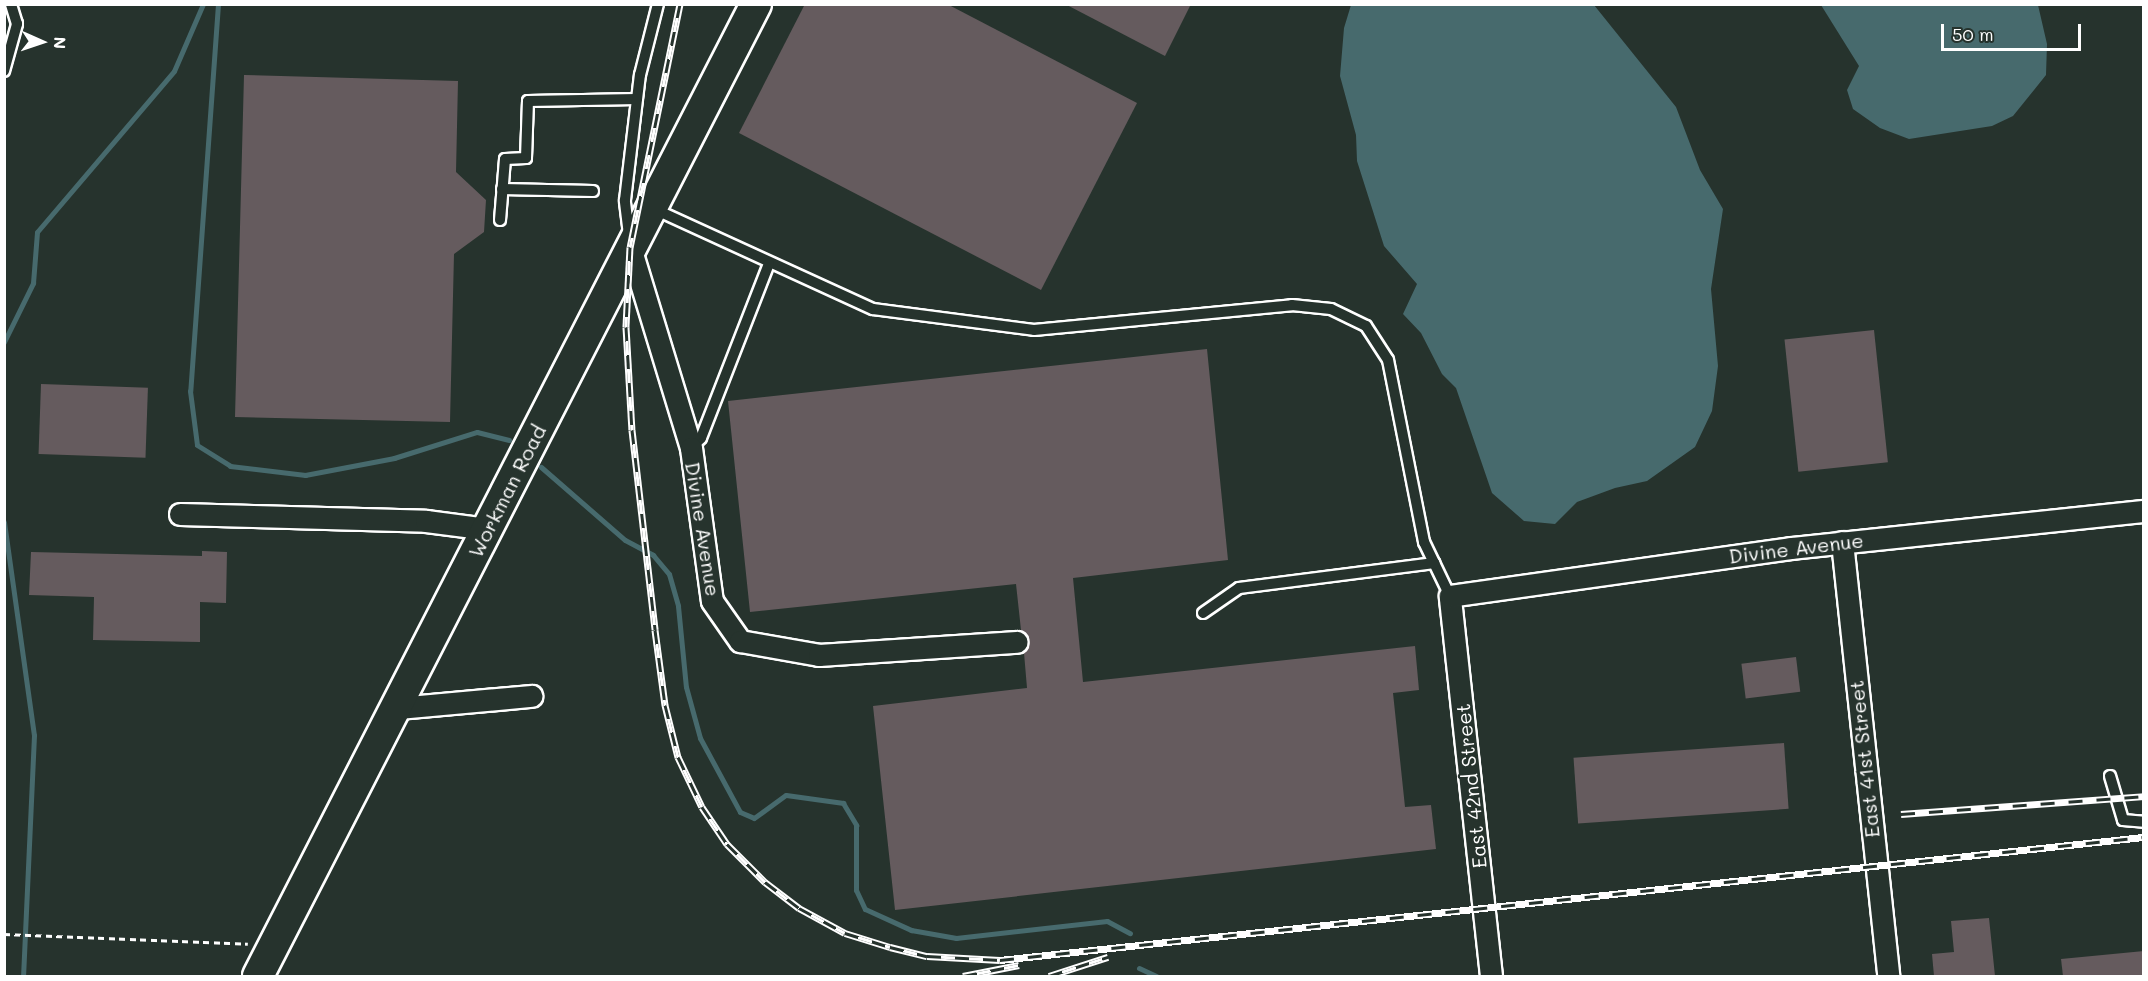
<!DOCTYPE html>
<html>
<head>
<meta charset="utf-8">
<style>
	body { margin:0 }
	#map { position:relative; width:2148px; height:981px; overflow:hidden; background:#26332d; font-family:Mali,sans-serif }
	div>[style] { position:absolute }
	[style*='--x'] { left:calc(var(--x)*1px); top:calc(var(--y)*1px); width:calc(var(--w)*1px); rotate:calc(var(--a)*1deg) }
	.water>* { inset:0; background:#476a6d }
	.stream>* { height:5px; margin:-2.5px; padding:0 2.5px; transform-origin:2.5px; border-radius:2.5px; background:#476a6d }
	.building>* { inset:0; background:#655b5e; transform-origin:0 0 }
	.path>* { height:3px; margin-top:-1.5px; transform-origin:0; background:repeating-linear-gradient(90deg,#fff 0 6px,transparent 0 10.5px) }
	.roads { filter:drop-shadow(2px 0 #fff) drop-shadow(-2px 0 #fff) drop-shadow(0 2px #fff) drop-shadow(0 -2px #fff) }
	.lane>* { height:10px; margin:-5px; padding:0 5px; transform-origin:5px; border-radius:5px; background:#26332d }
	.street>* { height:21px; margin:-10.5px; padding:0 10.5px; transform-origin:10.5px; border-radius:10.5px; background:#26332d }
	.secondary>* { height:30px; margin:-15px; padding:0 15px; transform-origin:15px; border-radius:15px; background:#26332d }
	.rail>* { height:7px; margin-top:-3.5px; transform-origin:0; background:repeating-linear-gradient(90deg,#26332d 0 14px,#fff 0 28px); box-sizing:border-box; border-block:2px solid #fff }
	span { translate:-50% -50%; white-space:nowrap; text-align:center; line-height:1.15; -webkit-text-stroke:4.5px #26332d; paint-order:stroke }
	.street-label { font-size:20px; color:#fff }
	.frame { position:absolute; inset:0; border:6px solid #fff; pointer-events:none }
	.north { position:absolute; left:12px; top:12px; width:60px; height:60px; -webkit-text-stroke:4px #26332d; paint-order:stroke; rotate:93deg; font-size:16px; font-weight:700; line-height:24px; text-align:center; color:#fff }
	.north::after { content:''; display:block; margin:auto; width:21px; height:27px; background:#fff; clip-path:polygon(50% 0,100% 100%,50% 72%,0 100%) }
	.scale { position:absolute; left:1941px; top:24px; width:140px; height:27px; box-sizing:border-box; border:3px solid #fff; border-top:0; padding-left:8px; font-size:18px; line-height:21px; white-space:nowrap; color:#fff; -webkit-text-stroke:4px #26332d; paint-order:stroke }
</style>
</head>
<body>
<div id="map">
	<div class="water">
		<div style="clip-path:polygon(1351px 5px,1594px 5px,1676px 107px,1700px 170px,1723px 209px,1711px 289px,1718px 366px,1712px 411px,1695px 447px,1647px 481px,1615px 488px,1577px 502px,1555px 524px,1524px 521px,1492px 493px,1456px 388px,1442px 374px,1421px 333px,1403px 314px,1417px 284px,1384px 246px,1357px 161px,1356px 135px,1340px 76px,1344px 28px)"></div>
		<div style="clip-path:polygon(1821px 5px,2038px 5px,2047px 44px,2046px 75px,2013px 116px,1992px 126px,1909px 139px,1880px 128px,1853px 109px,1847px 90px,1859px 66px)"></div>
	</div>
	<div class="stream">
		<div style="--x:218;--y:4;--w:388;--a:94.1"></div>
		<div style="--x:190;--y:391;--w:54;--a:82.6"></div>
		<div style="--x:197;--y:445;--w:39;--a:32"></div>
		<div style="--x:230;--y:466;--w:76;--a:6.8"></div>
		<div style="--x:305;--y:475;--w:91;--a:-10.8"></div>
		<div style="--x:394;--y:458;--w:87;--a:-17.4"></div>
		<div style="--x:477;--y:432;--w:33;--a:14"></div>
		<div style="--x:4;--y:342;--w:66;--a:-63.8"></div>
		<div style="--x:33;--y:283;--w:51;--a:-85.5"></div>
		<div style="--x:37;--y:232;--w:211;--a:-49.6"></div>
		<div style="--x:174;--y:71;--w:73;--a:-66.6"></div>
		<div style="--x:541;--y:467;--w:111;--a:41"></div>
		<div style="--x:625;--y:540;--w:32;--a:28"></div>
		<div style="--x:653;--y:555;--w:25;--a:50"></div>
		<div style="--x:669;--y:574;--w:33;--a:74"></div>
		<div style="--x:678;--y:606;--w:81;--a:84.4"></div>
		<div style="--x:686;--y:687;--w:53;--a:74.6"></div>
		<div style="--x:700;--y:738;--w:84;--a:61.6"></div>
		<div style="--x:740;--y:812;--w:15;--a:23"></div>
		<div style="--x:754;--y:818;--w:39;--a:-36"></div>
		<div style="--x:786;--y:795;--w:58;--a:8"></div>
		<div style="--x:843;--y:803;--w:26;--a:59"></div>
		<div style="--x:856;--y:825;--w:65;--a:90"></div>
		<div style="--x:856;--y:890;--w:21;--a:65"></div>
		<div style="--x:865;--y:909;--w:51;--a:24.5"></div>
		<div style="--x:911;--y:930;--w:46;--a:10.1"></div>
		<div style="--x:956;--y:938;--w:152;--a:-6.4"></div>
		<div style="--x:1107;--y:921;--w:26;--a:28"></div>
		<div style="--x:4;--y:522;--w:215;--a:82"></div>
		<div style="--x:34;--y:735;--w:241;--a:92.6"></div>
		<div style="--x:1139;--y:968;--w:19;--a:25"></div>
	</div>
	<div class="building">
		<div style="clip-path:polygon(805px 4px,947px 4px,1137px 103px,1041px 290px,739px 133px)"></div>
		<div style="clip-path:polygon(1065px 4px,1191px 4px,1165px 56px)"></div>
		<div style="clip-path:polygon(244px 75px,458px 81px,456px 172px,486px 200px,484px 232px,454px 254px,450px 422px,235px 417px)"></div>
		<div style="left:1874px;top:330px;width:133px;height:90px;rotate:84deg"></div>
		<div style="clip-path:polygon(1207px 349px,1228px 560px,1073px 578px,1083px 682px,1415px 646px,1419px 690px,1393px 693px,1405px 807px,1431px 805px,1436px 849px,895px 910px,873px 706px,1027px 688px,1024px 653px,1030px 641px,1021px 630px,1016px 584px,750px 612px,728px 401px)"></div>
		<div style="left:41px;top:384px;width:107px;height:70px;rotate:2deg"></div>
		<div style="clip-path:polygon(202px 551px,227px 552px,226px 603px,200px 602px,200px 642px,93px 640px,94px 597px,29px 595px,31px 552px,202px 556px)"></div>
		<div style="left:1796px;top:657px;width:35px;height:55px;rotate:83deg"></div>
		<div style="left:1784px;top:743px;width:66px;height:211px;rotate:86deg"></div>
		<div style="clip-path:polygon(1989px 918px,1995px 976px,1934px 976px,1932px 954px,1954px 952px,1951px 921px)"></div>
		<div style="clip-path:polygon(2144px 951px,2144px 976px,2063px 976px,2061px 959px)"></div>
	</div>
	<div class="path">
		<div style="--x:4;--y:934;--w:244;--a:2.3"></div>
	</div>
	<div class="roads">
		<div class="lane">
			<div style="--x:4;--y:71;--w:49;--a:-74.5"></div>
			<div style="--x:17;--y:24;--w:21;--a:-107"></div>
			<div style="--x:502;--y:189;--w:91;--a:1.3"></div>
			<div style="--x:652;--y:208;--w:243;--a:24.6"></div>
			<div style="--x:873;--y:309;--w:162;--a:7.4"></div>
			<div style="--x:1034;--y:330;--w:259;--a:-5.5"></div>
			<div style="--x:1292;--y:305;--w:39;--a:6"></div>
			<div style="--x:1331;--y:309;--w:39;--a:26"></div>
			<div style="--x:1366;--y:326;--w:40;--a:57.1"></div>
			<div style="--x:1388;--y:360;--w:186;--a:78.8"></div>
			<div style="--x:1424;--y:542;--w:60;--a:64.3"></div>
			<div style="--x:500;--y:220;--w:61;--a:-85.3"></div>
			<div style="--x:505;--y:159;--w:21;--a:-3"></div>
			<div style="--x:526;--y:158;--w:57;--a:-88"></div>
			<div style="--x:528;--y:101;--w:109;--a:-1.1"></div>
			<div style="--x:629;--y:235;--w:35;--a:-97"></div>
			<div style="--x:625;--y:200;--w:126;--a:-83.2"></div>
			<div style="--x:640;--y:75;--w:73;--a:-75.8"></div>
			<div style="--x:691;--y:448;--w:14;--a:-45"></div>
			<div style="--x:701;--y:438;--w:187;--a:-68.7"></div>
			<div style="--x:1203;--y:613;--w:44;--a:-34.8"></div>
			<div style="--x:1239;--y:588;--w:197;--a:-7.3"></div>
			<div style="--x:2110;--y:776;--w:46;--a:73.5"></div>
			<div style="--x:2123;--y:820;--w:21;--a:5"></div>
		</div>
		<div class="street">
			<div style="--x:630;--y:247;--w:210;--a:73.1"></div>
			<div style="--x:691;--y:448;--w:154;--a:82.2"></div>
			<div style="--x:712;--y:601;--w:49;--a:55"></div>
			<div style="--x:740;--y:641;--w:80;--a:10"></div>
			<div style="--x:819;--y:655;--w:198;--a:-3.8"></div>
			<div style="--x:180;--y:514;--w:246;--a:1.6"></div>
			<div style="--x:426;--y:521;--w:63;--a:7.4"></div>
			<div style="--x:1842;--y:542;--w:436;--a:83.9"></div>
			<div style="--x:398;--y:708;--w:134;--a:-5.2"></div>
			<div style="--x:1491;--y:976;--w:382;--a:-96.2"></div>
			<div style="--x:1450;--y:596;--w:344;--a:-8"></div>
			<div style="--x:1791;--y:548;--w:355;--a:-6"></div>
		</div>
		<div class="secondary">
			<div style="--x:258;--y:976;--w:1092;--a:-62.87"></div>
		</div>
	</div>
	<div class="rail">
		<div style="--x:680;--y:4;--w:248;--a:101.6"></div>
		<div style="--x:630;--y:247;--w:80;--a:92.9"></div>
		<div style="--x:626;--y:327;--w:103;--a:86.7"></div>
		<div style="--x:632;--y:430;--w:201;--a:83.4"></div>
		<div style="--x:655;--y:630;--w:76;--a:82.4"></div>
		<div style="--x:665;--y:705;--w:54;--a:76"></div>
		<div style="--x:678;--y:757;--w:55;--a:64.4"></div>
		<div style="--x:702;--y:807;--w:45;--a:56"></div>
		<div style="--x:727;--y:844;--w:54;--a:45"></div>
		<div style="--x:765;--y:882;--w:43;--a:37.4"></div>
		<div style="--x:799;--y:908;--w:52;--a:28.5"></div>
		<div style="--x:845;--y:933;--w:47;--a:17.3"></div>
		<div style="--x:890;--y:947;--w:38;--a:14"></div>
		<div style="--x:927;--y:956;--w:73;--a:3.1"></div>
		<div style="--x:1000;--y:960;--w:1151;--a:-6.14"></div>
		<div style="--x:1901;--y:814;--w:244;--a:-4.2"></div>
		<div style="--x:963;--y:976;--w:57;--a:-11.1"></div>
		<div style="--x:1049;--y:976;--w:62;--a:-17.9"></div>
	</div>
	<div class="street-label">
		<span style="left:507px;top:491px;rotate:-63deg">Workman Road</span>
		<span style="left:703px;top:529px;rotate:81deg">Divine Avenue</span>
		<span style="left:1796px;top:548px;rotate:-7deg">Divine Avenue</span>
		<span style="left:1864px;top:759px;rotate:-96deg">East 41st Street</span>
		<span style="left:1471px;top:786px;rotate:-96deg">East 42nd Street</span>
	</div>
	<div class="frame"></div>
	<div class="north">N</div>
	<div class="scale">50 m</div>
</div>
</body>
</html>
